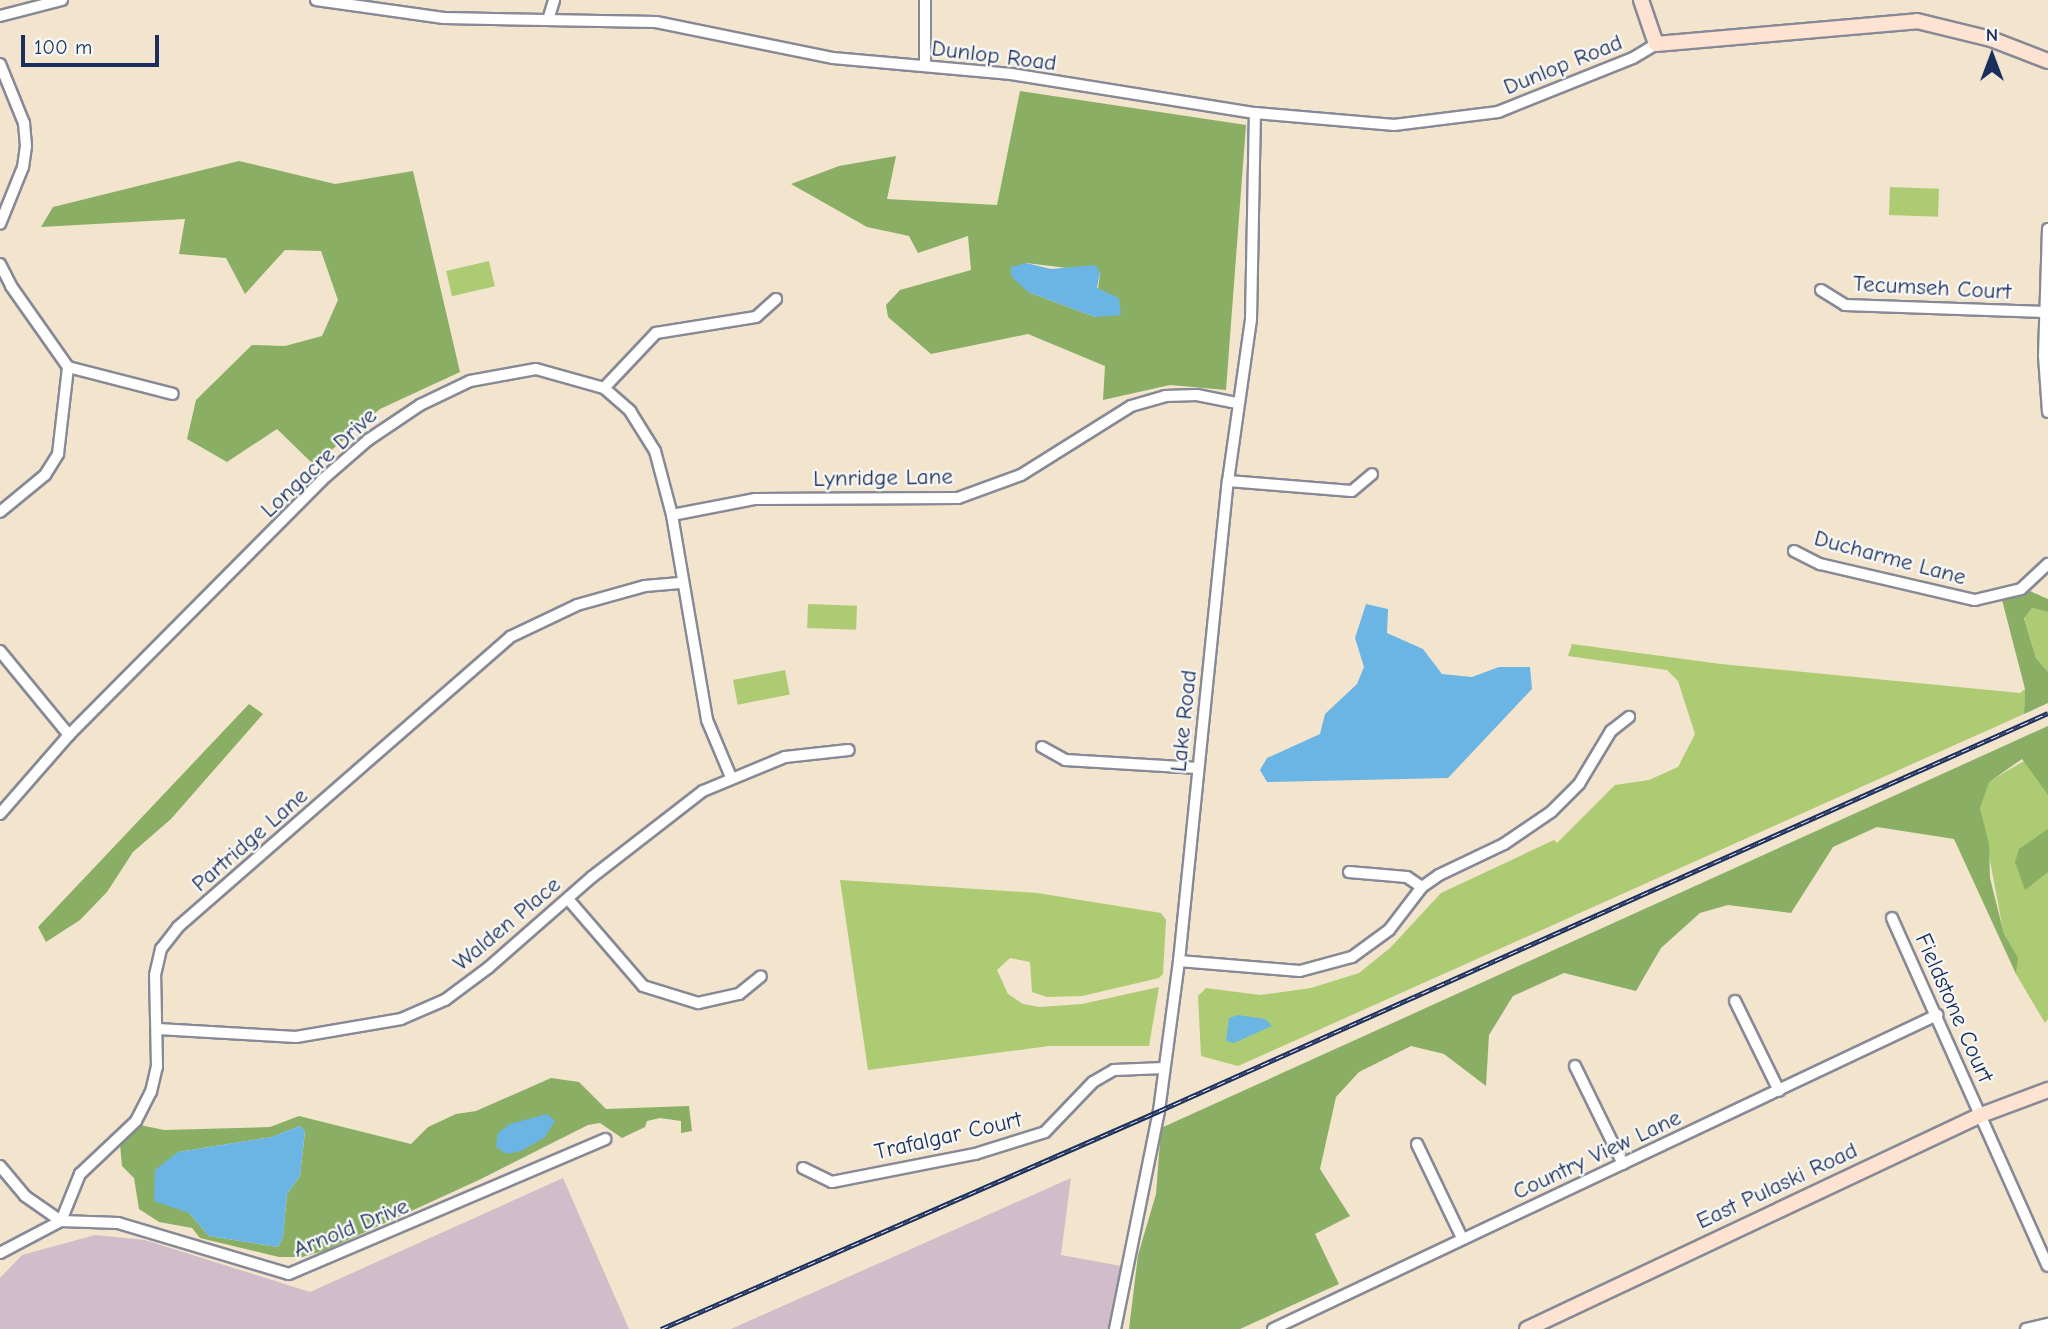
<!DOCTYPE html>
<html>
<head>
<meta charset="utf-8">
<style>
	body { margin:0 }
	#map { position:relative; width:2048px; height:1329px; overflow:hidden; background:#f3e4ce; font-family:"Comic Neue",sans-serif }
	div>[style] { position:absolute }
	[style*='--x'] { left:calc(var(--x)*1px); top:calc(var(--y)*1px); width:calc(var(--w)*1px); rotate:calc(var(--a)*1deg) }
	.industrial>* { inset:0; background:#d1bdc9 }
	.green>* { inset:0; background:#adcb72; transform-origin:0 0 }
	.forest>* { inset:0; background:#8aaf64 }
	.water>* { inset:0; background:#6ab5e3 }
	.roads { filter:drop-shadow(2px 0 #878a96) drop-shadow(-2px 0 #878a96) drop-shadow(0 2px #878a96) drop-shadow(0 -2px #878a96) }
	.street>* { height:10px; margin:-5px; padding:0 5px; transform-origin:5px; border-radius:5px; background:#fff }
	.secondary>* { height:14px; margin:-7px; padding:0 7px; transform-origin:7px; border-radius:7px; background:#fee3d2 }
	.rail>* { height:5px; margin-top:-2.5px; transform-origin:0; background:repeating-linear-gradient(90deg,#f6f6f2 0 8px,#1b2f5e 0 16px); box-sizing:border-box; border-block:2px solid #1b2f5e }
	span { translate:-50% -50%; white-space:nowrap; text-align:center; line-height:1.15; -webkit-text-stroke:5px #f6f6f2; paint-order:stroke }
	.street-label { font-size:23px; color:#1b2f5e }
	.north { position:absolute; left:1957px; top:21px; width:70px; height:70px; -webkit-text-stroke:5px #f6f6f2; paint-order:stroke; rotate:0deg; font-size:19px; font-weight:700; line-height:28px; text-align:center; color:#1b2f5e }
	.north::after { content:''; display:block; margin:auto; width:24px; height:32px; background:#1b2f5e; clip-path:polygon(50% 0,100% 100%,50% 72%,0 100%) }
	.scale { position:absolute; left:21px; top:35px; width:138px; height:32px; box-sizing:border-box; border:4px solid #1b2f5e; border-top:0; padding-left:9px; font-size:21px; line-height:24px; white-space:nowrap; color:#1b2f5e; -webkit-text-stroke:5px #f6f6f2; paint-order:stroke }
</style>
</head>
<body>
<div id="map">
	<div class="industrial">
		<div style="clip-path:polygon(563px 1178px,629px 1329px,0 1329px,0 1278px,22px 1255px,95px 1235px,145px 1240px,310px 1292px)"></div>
		<div style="clip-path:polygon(1071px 1178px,1061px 1255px,1121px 1266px,1108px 1329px,731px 1329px)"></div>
	</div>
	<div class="green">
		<div style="left:1890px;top:187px;width:49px;height:28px;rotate:2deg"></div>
		<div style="left:489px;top:261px;width:26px;height:44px;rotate:77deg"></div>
		<div style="left:808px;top:604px;width:49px;height:24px;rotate:2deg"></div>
		<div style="clip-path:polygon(2032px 608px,2048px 612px,2048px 672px,2036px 658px,2024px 617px)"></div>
		<div style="clip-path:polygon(1572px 644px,1721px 664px,2020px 693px,2025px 689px,2024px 714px,1238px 1066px,1201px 1056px,1198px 996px,1206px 988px,1260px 995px,1311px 988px,1359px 973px,1390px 948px,1441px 893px,1554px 840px,1557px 843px,1615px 785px,1649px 780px,1678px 767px,1695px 734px,1678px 681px,1667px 670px,1568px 656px)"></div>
		<div style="left:785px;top:670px;width:25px;height:53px;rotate:79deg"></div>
		<div style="clip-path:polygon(2048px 747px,2048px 1019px,2045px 1023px,2016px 974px,2017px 958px,2004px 935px,1980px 808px,1988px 782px)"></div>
		<div style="clip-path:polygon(840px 880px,1037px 893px,1161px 913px,1166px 920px,1163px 974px,1159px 978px,1082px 996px,1047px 997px,1032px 992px,1030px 962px,1010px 958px,997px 970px,1008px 994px,1023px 1004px,1040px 1007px,1082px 1004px,1159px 987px,1149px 1046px,1049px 1046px,868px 1070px)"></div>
	</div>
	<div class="forest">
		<div style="clip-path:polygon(evenodd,1020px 91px,1246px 125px,1226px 390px,1170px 385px,1103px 400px,1105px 366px,1028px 334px,931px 354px,888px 317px,886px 305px,900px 290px,971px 270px,968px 236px,918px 253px,909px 236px,867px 227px,791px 184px,839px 166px,896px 156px,887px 199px,997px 205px,1020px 91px,1026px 263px,1100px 272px,1095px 317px,1028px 292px,1026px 263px)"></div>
		<div style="clip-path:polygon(239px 161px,335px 184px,413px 171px,460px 372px,380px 409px,314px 465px,277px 429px,227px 462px,187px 439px,196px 400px,252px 345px,285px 346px,322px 336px,338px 300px,321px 251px,285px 250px,245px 294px,226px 258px,179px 254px,185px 219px,41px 227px,53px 207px)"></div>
		<div style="clip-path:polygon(2030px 591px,2048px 599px,2048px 612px,2032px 608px,2024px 618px,2036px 658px,2048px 672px,2048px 703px,2024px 714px,2025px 689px,2002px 600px)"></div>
		<div style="clip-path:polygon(249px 704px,263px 714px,171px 819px,133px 852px,107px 892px,80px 920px,46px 942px,38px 927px)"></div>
		<div style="clip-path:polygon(2048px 726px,2048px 795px,2022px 759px,1989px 782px,1980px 808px,1989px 844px,1990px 878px,2004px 934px,2018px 958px,2016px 974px,1954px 839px,1877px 827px,1833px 847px,1791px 913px,1728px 905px,1700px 913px,1661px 948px,1636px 991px,1564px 973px,1513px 996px,1489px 1035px,1486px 1086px,1444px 1054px,1411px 1046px,1359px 1072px,1336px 1097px,1320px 1169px,1350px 1216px,1315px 1234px,1339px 1284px,1240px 1329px,1129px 1329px,1138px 1255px,1156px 1194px,1161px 1128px)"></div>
		<div style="clip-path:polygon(2048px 829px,2048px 872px,2025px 890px,2015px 862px,2019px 849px)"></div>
		<div style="clip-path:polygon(evenodd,551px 1078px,579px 1082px,606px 1109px,689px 1106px,692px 1131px,681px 1133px,681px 1121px,660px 1118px,647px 1121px,645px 1127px,622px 1138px,600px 1123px,588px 1125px,481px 1179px,324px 1251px,302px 1257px,279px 1257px,200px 1238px,192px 1228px,159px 1222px,139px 1209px,134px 1178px,122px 1166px,120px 1144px,140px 1125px,164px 1130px,270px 1127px,299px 1116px,411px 1144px,428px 1127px,456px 1114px,476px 1111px,551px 1078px,300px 1126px,305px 1131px,300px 1176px,287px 1194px,283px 1237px,278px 1247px,209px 1236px,189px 1213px,178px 1152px,272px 1137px,300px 1126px)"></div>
	</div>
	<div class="water">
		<div style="clip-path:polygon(1026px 263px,1051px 269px,1095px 265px,1100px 272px,1097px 288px,1119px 298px,1121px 315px,1095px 317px,1028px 292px,1011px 276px,1011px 267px)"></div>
		<div style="clip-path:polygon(1366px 604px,1388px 609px,1387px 633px,1423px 649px,1442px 674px,1472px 677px,1499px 667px,1530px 667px,1532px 689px,1448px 778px,1267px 782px,1260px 770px,1267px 758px,1320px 734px,1325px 714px,1357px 684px,1364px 667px,1355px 638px)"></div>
		<div style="clip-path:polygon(1238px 1015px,1265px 1019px,1272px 1026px,1234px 1043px,1226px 1041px,1229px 1018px)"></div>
		<div style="clip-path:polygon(547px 1114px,555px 1121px,544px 1138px,521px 1151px,507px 1154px,496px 1147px,498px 1133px,510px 1124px)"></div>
		<div style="clip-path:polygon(300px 1126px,305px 1131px,300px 1176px,287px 1194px,283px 1237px,278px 1247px,209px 1236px,189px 1213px,154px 1201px,155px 1170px,178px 1152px,272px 1137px)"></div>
	</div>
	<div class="roads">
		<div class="street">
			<div style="--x:316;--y:0;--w:129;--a:8"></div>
			<div style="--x:444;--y:18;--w:212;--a:1.1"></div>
			<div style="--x:656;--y:22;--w:181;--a:11.5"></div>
			<div style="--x:833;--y:58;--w:179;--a:5.1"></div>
			<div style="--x:1011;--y:74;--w:247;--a:9.1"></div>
			<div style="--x:1255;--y:113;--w:140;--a:4.9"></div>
			<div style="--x:1394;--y:125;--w:105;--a:-7.1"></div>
			<div style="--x:1498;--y:112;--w:145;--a:-21.8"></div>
			<div style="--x:1633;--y:58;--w:27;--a:-31"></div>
			<div style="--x:0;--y:16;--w:64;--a:-14.5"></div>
			<div style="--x:548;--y:20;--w:21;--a:-73"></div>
			<div style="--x:0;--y:64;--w:64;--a:67.9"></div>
			<div style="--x:24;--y:123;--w:23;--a:85"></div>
			<div style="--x:26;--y:146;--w:21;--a:98"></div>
			<div style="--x:23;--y:167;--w:61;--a:112"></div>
			<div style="--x:925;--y:66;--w:66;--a:-90"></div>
			<div style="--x:2048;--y:229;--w:127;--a:91.8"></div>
			<div style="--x:2044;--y:356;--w:56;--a:85.9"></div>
			<div style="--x:0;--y:264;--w:25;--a:63"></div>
			<div style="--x:11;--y:286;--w:99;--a:54.9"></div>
			<div style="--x:68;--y:367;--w:108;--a:14.4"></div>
			<div style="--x:1821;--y:290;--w:28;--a:32"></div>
			<div style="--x:1845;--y:305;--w:200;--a:2"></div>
			<div style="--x:604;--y:388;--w:76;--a:-46.6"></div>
			<div style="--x:656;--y:333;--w:101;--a:-9.1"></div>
			<div style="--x:756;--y:317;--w:27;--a:-42"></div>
			<div style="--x:1228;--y:481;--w:124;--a:4.6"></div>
			<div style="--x:1352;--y:491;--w:26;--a:-40"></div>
			<div style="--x:0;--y:512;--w:58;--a:-39.4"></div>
			<div style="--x:45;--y:475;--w:25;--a:-58"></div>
			<div style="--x:58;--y:454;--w:88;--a:-83.4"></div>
			<div style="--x:672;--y:515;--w:85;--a:-10.9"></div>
			<div style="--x:755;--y:499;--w:203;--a:-0.3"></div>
			<div style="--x:958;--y:498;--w:67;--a:-20.1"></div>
			<div style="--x:1021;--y:475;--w:130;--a:-32.1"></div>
			<div style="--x:1131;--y:406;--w:35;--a:-16"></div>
			<div style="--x:1165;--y:396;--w:32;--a:-2"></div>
			<div style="--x:1197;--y:395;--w:41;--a:11.3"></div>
			<div style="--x:1794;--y:551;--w:29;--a:27"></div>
			<div style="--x:1820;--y:564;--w:159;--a:13.1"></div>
			<div style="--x:1975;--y:600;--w:47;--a:-13.4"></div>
			<div style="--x:2021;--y:589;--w:37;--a:-43"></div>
			<div style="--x:0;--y:651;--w:109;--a:50.6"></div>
			<div style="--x:1042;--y:747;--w:26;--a:29"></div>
			<div style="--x:1065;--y:760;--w:133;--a:3.4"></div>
			<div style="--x:0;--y:814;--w:105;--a:-48.9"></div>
			<div style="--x:69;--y:735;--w:359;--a:-45.2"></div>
			<div style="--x:322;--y:480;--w:61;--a:-41"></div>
			<div style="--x:368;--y:440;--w:63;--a:-33.9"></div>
			<div style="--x:420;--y:405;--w:55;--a:-25.6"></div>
			<div style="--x:470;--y:381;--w:67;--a:-10.3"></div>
			<div style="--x:536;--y:369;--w:71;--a:15.6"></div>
			<div style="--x:604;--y:388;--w:35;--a:41"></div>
			<div style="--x:630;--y:411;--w:47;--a:58"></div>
			<div style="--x:655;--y:451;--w:66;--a:75.1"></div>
			<div style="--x:672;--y:515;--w:208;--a:80.3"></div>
			<div style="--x:707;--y:720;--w:62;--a:67.2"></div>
			<div style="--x:1349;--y:872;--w:58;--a:4.9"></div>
			<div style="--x:1407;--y:877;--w:18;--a:34"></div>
			<div style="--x:568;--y:899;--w:115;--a:49.2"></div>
			<div style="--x:643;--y:986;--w:58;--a:17.2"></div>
			<div style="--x:698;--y:1003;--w:42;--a:-12.4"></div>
			<div style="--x:739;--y:994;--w:28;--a:-39"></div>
			<div style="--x:1892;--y:918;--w:381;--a:65.9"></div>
			<div style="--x:1179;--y:961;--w:121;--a:4.7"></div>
			<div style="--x:1300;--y:971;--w:54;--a:-15.1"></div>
			<div style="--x:1352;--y:957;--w:46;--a:-36.1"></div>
			<div style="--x:1389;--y:930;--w:54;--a:-52.5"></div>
			<div style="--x:1422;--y:887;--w:21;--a:-35"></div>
			<div style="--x:1439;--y:875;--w:72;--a:-25.5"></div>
			<div style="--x:1504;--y:844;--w:57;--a:-34.2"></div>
			<div style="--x:1551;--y:812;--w:40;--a:-45"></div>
			<div style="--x:1579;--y:784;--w:62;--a:-58.9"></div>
			<div style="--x:1611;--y:731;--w:23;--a:-38"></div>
			<div style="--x:1735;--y:1001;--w:100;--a:63.9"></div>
			<div style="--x:158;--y:1029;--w:138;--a:3.3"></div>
			<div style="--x:296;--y:1037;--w:107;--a:-9.7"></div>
			<div style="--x:401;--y:1019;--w:48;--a:-23.4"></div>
			<div style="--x:445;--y:1000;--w:54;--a:-36.7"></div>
			<div style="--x:488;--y:968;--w:138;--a:-41.2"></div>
			<div style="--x:592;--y:877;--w:140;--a:-37.8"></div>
			<div style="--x:703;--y:791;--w:89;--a:-22.5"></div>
			<div style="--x:785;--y:757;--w:64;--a:-6.2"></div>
			<div style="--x:1575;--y:1066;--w:109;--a:63.9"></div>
			<div style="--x:1417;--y:1144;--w:104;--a:64.4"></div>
			<div style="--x:0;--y:1166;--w:39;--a:50"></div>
			<div style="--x:25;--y:1196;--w:44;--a:34.8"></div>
			<div style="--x:61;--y:1221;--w:57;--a:2"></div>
			<div style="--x:118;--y:1223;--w:178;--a:16.6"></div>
			<div style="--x:289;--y:1274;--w:344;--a:-23.1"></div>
			<div style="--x:803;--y:1168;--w:32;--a:26"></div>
			<div style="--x:832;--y:1182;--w:146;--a:-11.1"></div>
			<div style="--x:975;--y:1154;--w:73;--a:-17.4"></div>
			<div style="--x:1045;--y:1132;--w:69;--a:-46.2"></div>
			<div style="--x:1093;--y:1082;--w:24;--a:-30"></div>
			<div style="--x:1114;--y:1070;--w:50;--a:-2.3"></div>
			<div style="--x:0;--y:1253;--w:69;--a:-27.7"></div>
			<div style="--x:61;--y:1221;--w:51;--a:-68"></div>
			<div style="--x:80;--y:1174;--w:77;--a:-43.4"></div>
			<div style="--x:136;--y:1121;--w:33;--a:-63"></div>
			<div style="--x:151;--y:1092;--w:26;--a:-77"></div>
			<div style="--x:157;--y:1067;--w:92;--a:-91.2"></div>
			<div style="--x:155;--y:975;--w:27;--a:-77"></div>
			<div style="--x:161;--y:949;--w:28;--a:-52"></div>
			<div style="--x:178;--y:927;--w:441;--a:-41.1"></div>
			<div style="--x:510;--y:637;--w:74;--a:-25.5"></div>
			<div style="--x:577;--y:605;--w:71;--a:-15.6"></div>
			<div style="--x:645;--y:586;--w:38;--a:-5"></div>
			<div style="--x:1115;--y:1329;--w:222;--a:-78.6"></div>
			<div style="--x:1159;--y:1111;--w:151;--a:-82.4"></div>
			<div style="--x:1179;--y:961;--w:482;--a:-84.2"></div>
			<div style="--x:1228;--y:481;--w:164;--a:-81.9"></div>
			<div style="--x:1251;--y:319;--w:206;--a:-88.9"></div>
			<div style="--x:1273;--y:1329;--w:735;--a:-25.31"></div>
			<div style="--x:2026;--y:1329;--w:23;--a:-13"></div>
		</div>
		<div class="secondary">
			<div style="--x:1641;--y:0;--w:46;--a:71.2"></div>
			<div style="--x:1656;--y:44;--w:262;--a:-5"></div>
			<div style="--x:1917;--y:21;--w:76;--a:13.7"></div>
			<div style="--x:1991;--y:39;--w:61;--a:21.1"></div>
			<div style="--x:1527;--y:1329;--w:502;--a:-25.24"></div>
			<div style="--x:1981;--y:1115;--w:72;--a:-20.5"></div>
		</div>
	</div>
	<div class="rail">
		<div style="--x:661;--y:1329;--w:544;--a:-23.64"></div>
		<div style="--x:1159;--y:1111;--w:974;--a:-24.12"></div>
	</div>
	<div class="street-label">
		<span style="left:994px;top:56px;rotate:7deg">Dunlop Road</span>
		<span style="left:1563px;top:65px;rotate:-22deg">Dunlop Road</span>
		<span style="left:1932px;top:288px;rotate:3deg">Tecumseh Court</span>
		<span style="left:319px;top:463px;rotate:-43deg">Longacre Drive</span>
		<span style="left:883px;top:478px;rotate:-1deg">Lynridge Lane</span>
		<span style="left:1890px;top:558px;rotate:15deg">Ducharme Lane</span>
		<span style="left:1184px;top:721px;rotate:-84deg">Lake Road</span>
		<span style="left:250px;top:840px;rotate:-41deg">Partridge Lane</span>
		<span style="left:507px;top:924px;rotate:-40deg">Walden Place</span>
		<span style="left:1954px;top:1008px;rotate:66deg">Fieldstone Court</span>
		<span style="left:948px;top:1136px;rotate:-13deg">Trafalgar Court</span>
		<span style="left:1597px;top:1155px;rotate:-25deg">Country View Lane</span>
		<span style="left:1777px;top:1186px;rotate:-25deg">East Pulaski Road</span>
		<span style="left:351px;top:1228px;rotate:-22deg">Arnold Drive</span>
	</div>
	<div class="north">N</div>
	<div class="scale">100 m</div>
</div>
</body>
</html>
